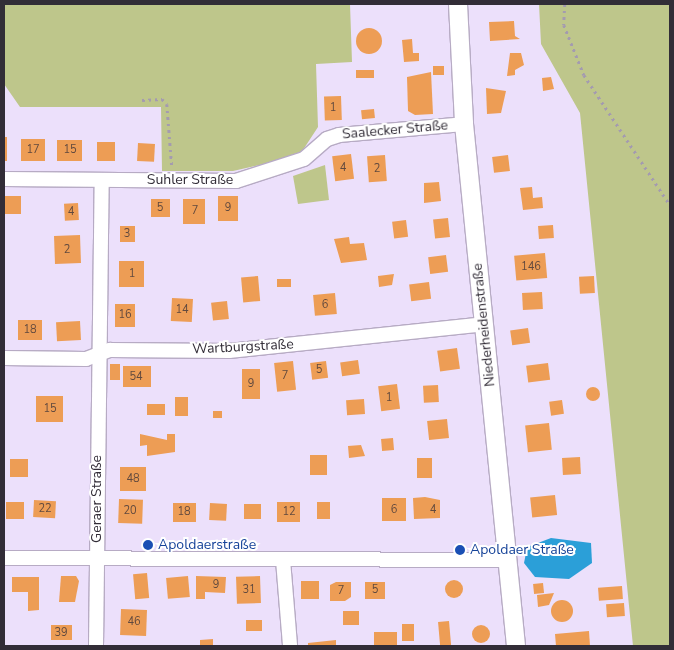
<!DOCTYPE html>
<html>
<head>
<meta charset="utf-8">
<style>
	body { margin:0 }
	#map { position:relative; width:674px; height:650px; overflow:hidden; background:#ece0fb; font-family:"Nunito Sans",sans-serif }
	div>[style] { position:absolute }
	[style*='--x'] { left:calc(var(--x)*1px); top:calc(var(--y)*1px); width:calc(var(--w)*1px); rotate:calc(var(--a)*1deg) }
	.green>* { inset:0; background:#bec68b }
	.water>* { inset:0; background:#2b9fd8 }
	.building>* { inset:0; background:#ed9d55; transform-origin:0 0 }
	.round { border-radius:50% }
	.path>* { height:2.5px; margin-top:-1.25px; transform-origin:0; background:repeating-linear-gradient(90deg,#a49baf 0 2.5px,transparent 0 6.5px) }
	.roads { filter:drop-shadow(1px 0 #b7abc4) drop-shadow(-1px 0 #b7abc4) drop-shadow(0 1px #b7abc4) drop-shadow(0 -1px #b7abc4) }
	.minor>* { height:14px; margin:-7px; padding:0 7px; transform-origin:7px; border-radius:7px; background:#fff }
	.tertiary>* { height:18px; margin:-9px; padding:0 9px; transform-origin:9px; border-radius:9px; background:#fff }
	.dots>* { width:14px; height:14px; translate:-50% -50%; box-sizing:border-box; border:2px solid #fff; border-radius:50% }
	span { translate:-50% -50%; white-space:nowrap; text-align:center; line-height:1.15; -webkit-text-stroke:4px #fff; paint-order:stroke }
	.number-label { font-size:11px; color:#61493e }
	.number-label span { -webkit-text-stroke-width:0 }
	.street-label { font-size:14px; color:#322d37 }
	.transit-label { font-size:14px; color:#164399 }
	.left { translate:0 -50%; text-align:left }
	.frame { position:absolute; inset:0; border:5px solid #322d37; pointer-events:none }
</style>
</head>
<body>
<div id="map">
	<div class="green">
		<div style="clip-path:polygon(4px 4px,350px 4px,352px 62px,316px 64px,318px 127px,299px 156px,233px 171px,162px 171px,161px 107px,20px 107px,4px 84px)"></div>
		<div style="clip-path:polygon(539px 4px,670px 4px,670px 646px,633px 646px,580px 113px,541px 44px)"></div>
		<div style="clip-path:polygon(325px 165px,329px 200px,298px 204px,293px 176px)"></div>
	</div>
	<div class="water">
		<div style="clip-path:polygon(551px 538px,591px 543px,592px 563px,569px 579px,535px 577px,524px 563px,526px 553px,530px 546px)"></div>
	</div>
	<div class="building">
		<div style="clip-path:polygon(514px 21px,515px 36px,520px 39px,490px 41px,489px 22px)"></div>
		<div class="round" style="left:356px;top:28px;width:26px;height:26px"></div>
		<div style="clip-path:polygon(412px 39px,413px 53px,419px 53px,419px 61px,404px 62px,402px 40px)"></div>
		<div style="clip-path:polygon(510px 53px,521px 53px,524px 65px,515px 70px,515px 75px,507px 76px)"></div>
		<div style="left:433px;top:66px;width:11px;height:9px"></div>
		<div style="left:374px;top:70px;width:8px;height:18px;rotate:90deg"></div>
		<div style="clip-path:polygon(431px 72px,433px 114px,415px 115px,408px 111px,407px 77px)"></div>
		<div style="clip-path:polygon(551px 77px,554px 89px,543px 91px,542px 78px)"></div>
		<div style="clip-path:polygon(486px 88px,506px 91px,501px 113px,487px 114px)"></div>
		<div style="left:341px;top:96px;width:24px;height:17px;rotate:88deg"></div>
		<div style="left:374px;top:109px;width:9px;height:13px;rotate:84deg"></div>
		<div style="left:4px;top:137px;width:3px;height:24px"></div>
		<div style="left:21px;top:139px;width:24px;height:22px"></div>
		<div style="left:57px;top:140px;width:25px;height:21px"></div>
		<div style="left:97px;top:142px;width:18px;height:19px"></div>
		<div style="left:138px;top:143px;width:17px;height:18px;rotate:3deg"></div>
		<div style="left:351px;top:154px;width:25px;height:19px;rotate:83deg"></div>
		<div style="left:385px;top:155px;width:26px;height:18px;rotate:86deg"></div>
		<div style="left:508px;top:155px;width:16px;height:16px;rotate:83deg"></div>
		<div style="clip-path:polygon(439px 182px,441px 201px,424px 203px,424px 183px)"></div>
		<div style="clip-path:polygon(532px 187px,533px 198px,542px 197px,543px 208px,523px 210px,520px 188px)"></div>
		<div style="left:4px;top:196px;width:17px;height:18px"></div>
		<div style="left:218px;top:196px;width:20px;height:25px"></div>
		<div style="left:151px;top:199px;width:19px;height:18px"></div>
		<div style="left:183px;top:199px;width:22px;height:25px"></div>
		<div style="left:78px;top:203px;width:17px;height:14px;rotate:87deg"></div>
		<div style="left:448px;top:218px;width:19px;height:15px;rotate:84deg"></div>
		<div style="left:406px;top:220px;width:17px;height:14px;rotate:83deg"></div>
		<div style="left:553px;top:225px;width:13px;height:15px;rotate:86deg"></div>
		<div style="left:120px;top:226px;width:15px;height:16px"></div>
		<div style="left:80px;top:235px;width:28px;height:26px;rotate:88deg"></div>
		<div style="clip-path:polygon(349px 237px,350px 244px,364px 243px,367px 260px,341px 263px,334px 239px)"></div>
		<div style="left:545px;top:253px;width:25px;height:31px;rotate:85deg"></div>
		<div style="left:446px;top:255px;width:17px;height:18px;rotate:83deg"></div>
		<div style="left:119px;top:261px;width:25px;height:26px"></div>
		<div style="clip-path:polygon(394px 274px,392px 285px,379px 287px,378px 276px)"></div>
		<div style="left:258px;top:276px;width:25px;height:17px;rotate:85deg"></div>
		<div style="left:594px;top:276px;width:17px;height:15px;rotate:87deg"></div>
		<div style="left:291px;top:279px;width:8px;height:14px;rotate:90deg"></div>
		<div style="left:429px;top:282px;width:17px;height:20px;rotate:83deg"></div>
		<div style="left:542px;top:292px;width:17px;height:20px;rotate:87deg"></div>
		<div style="left:335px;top:293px;width:21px;height:22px;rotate:85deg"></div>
		<div style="left:172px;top:298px;width:21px;height:23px;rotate:3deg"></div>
		<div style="left:227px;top:301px;width:18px;height:16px;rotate:84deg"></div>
		<div style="left:115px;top:304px;width:20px;height:23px"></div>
		<div style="left:42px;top:320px;width:20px;height:24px;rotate:90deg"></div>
		<div style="left:80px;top:321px;width:19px;height:24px;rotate:87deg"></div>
		<div style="left:528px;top:328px;width:15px;height:18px;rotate:82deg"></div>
		<div style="left:457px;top:348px;width:21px;height:20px;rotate:82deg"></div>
		<div style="left:358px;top:360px;width:14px;height:18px;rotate:82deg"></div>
		<div style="left:293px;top:361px;width:29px;height:19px;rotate:84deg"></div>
		<div style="left:326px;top:361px;width:17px;height:16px;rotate:83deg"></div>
		<div style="left:548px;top:363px;width:17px;height:22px;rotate:83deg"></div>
		<div style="left:110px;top:364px;width:10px;height:16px"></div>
		<div style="left:123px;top:366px;width:28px;height:21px"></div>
		<div style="left:242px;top:369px;width:18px;height:30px"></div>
		<div style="left:397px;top:384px;width:25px;height:19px;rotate:83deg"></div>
		<div style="left:438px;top:385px;width:17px;height:15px;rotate:87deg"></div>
		<div class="round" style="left:586px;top:387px;width:14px;height:14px"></div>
		<div style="left:36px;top:396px;width:27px;height:26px"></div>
		<div style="left:175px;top:397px;width:13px;height:19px"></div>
		<div style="left:364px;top:399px;width:15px;height:18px;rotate:86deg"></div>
		<div style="left:562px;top:400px;width:14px;height:13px;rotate:82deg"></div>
		<div style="left:147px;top:404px;width:18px;height:11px"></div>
		<div style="left:213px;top:411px;width:9px;height:7px"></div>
		<div style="left:447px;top:419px;width:19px;height:20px;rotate:84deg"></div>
		<div style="left:549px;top:423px;width:27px;height:24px;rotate:84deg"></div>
		<div style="clip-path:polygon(140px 434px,167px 440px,167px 434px,175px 434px,175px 452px,147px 456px,147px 445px,140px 446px)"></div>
		<div style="left:393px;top:438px;width:12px;height:12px;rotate:85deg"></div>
		<div style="clip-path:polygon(361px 445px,365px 456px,349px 458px,348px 446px)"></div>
		<div style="left:310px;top:455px;width:17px;height:20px"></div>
		<div style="left:580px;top:457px;width:17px;height:18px;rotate:87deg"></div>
		<div style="left:417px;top:458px;width:15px;height:20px"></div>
		<div style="left:10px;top:459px;width:18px;height:18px"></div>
		<div style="left:120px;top:467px;width:26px;height:24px"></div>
		<div style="left:555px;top:495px;width:20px;height:25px;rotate:84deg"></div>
		<div style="clip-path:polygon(425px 497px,440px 500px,440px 518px,414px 519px,413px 498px)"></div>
		<div style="left:382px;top:498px;width:24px;height:23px"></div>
		<div style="left:119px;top:499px;width:24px;height:24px;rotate:2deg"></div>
		<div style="left:34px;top:500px;width:22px;height:17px;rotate:3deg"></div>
		<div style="left:6px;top:502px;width:18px;height:17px"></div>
		<div style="left:277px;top:502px;width:23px;height:20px"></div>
		<div style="left:317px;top:502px;width:13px;height:17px"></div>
		<div style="left:173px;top:503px;width:23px;height:19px"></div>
		<div style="left:210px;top:503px;width:17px;height:17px;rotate:3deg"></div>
		<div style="left:244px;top:504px;width:17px;height:15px"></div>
		<div style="left:147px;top:573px;width:25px;height:14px;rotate:85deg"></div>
		<div style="clip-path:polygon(61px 576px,76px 576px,79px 581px,75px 602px,59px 602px)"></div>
		<div style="left:188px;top:576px;width:21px;height:22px;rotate:85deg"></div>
		<div style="clip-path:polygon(196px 576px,226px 577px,225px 593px,205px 592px,205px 599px,196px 599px)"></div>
		<div style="left:260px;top:576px;width:27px;height:24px;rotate:88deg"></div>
		<div style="clip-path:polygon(12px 577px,39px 577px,39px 610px,28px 611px,28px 592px,12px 592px)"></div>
		<div class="round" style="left:445px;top:580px;width:18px;height:18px"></div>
		<div style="left:319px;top:581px;width:18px;height:18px;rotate:90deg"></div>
		<div style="clip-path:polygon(336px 582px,351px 582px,351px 597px,345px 601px,330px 601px,330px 585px)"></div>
		<div style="left:365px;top:582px;width:20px;height:17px"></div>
		<div style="left:543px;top:583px;width:10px;height:10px;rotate:84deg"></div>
		<div style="left:622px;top:586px;width:13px;height:24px;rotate:86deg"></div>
		<div style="clip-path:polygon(554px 593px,549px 605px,538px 607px,537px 595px)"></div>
		<div class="round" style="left:551px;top:600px;width:22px;height:22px"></div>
		<div style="left:624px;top:603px;width:13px;height:18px;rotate:86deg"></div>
		<div style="left:121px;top:609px;width:26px;height:26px;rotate:2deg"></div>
		<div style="left:343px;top:611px;width:16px;height:14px"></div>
		<div style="left:262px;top:620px;width:11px;height:16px;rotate:90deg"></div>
		<div style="left:449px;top:621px;width:25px;height:11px;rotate:85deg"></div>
		<div style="left:402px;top:624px;width:12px;height:17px"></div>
		<div style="left:51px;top:625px;width:21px;height:15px"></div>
		<div class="round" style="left:472px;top:625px;width:18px;height:18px"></div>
		<div style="clip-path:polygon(589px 631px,590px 646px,556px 646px,555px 634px)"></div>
		<div style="left:397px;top:632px;width:13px;height:23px;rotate:90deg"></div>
		<div style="clip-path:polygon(213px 639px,213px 646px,200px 646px,200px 640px)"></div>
		<div style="clip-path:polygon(336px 640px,336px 646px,308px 646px,308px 643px)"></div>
	</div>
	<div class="path">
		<div style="--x:565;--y:4;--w:21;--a:93"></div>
		<div style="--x:564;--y:25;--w:54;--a:68.2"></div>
		<div style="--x:584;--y:75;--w:156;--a:56.5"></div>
		<div style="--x:142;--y:100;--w:20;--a:-3"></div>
		<div style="--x:162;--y:99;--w:7;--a:45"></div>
		<div style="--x:167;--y:104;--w:63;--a:85.5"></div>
	</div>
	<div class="roads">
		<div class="minor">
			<div style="--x:4;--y:179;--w:232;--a:0.5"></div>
			<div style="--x:236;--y:181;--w:71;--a:-17.9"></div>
			<div style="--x:304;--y:159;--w:30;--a:-41"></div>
			<div style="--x:327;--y:139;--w:13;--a:-18"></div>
			<div style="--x:339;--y:135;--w:125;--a:-5"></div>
			<div style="--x:4;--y:358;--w:82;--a:0.7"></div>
			<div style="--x:86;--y:359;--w:26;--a:-21"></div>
			<div style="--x:110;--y:350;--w:119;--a:0.5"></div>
			<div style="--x:229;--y:351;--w:256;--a:-6"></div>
			<div style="--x:4;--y:558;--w:504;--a:0.23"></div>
			<div style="--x:283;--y:560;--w:86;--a:85.3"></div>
			<div style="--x:96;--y:646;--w:466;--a:-89.3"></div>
		</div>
		<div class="tertiary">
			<div style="--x:458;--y:4;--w:120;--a:87.1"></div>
			<div style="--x:464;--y:124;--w:525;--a:84.31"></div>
		</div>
	</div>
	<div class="dots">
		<div style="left:148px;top:545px;background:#1a4fb4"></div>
		<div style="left:460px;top:550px;background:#1a4fb4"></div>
	</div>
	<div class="number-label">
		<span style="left:333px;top:108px">1</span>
		<span style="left:33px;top:150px">17</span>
		<span style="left:70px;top:150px">15</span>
		<span style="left:343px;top:168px">4</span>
		<span style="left:377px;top:169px">2</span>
		<span style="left:160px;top:208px">5</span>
		<span style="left:228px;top:208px">9</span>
		<span style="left:195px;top:211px">7</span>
		<span style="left:71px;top:212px">4</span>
		<span style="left:127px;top:234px">3</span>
		<span style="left:67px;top:250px">2</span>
		<span style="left:531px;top:267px">146</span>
		<span style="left:132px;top:274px">1</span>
		<span style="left:325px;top:305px">6</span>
		<span style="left:182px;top:310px">14</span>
		<span style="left:125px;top:315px">16</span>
		<span style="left:30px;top:330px">18</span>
		<span style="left:319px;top:370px">5</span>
		<span style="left:285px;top:376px">7</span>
		<span style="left:136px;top:377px">54</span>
		<span style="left:251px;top:384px">9</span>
		<span style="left:389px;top:398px">1</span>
		<span style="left:50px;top:409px">15</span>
		<span style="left:133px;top:479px">48</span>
		<span style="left:45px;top:509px">22</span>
		<span style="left:394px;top:510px">6</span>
		<span style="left:433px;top:510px">4</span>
		<span style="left:130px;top:511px">20</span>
		<span style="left:184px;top:512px">18</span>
		<span style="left:289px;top:512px">12</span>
		<span style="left:216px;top:585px">9</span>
		<span style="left:249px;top:590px">31</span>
		<span style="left:375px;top:590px">5</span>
		<span style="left:341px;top:591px">7</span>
		<span style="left:134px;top:622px">46</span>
		<span style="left:61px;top:633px">39</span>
	</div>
	<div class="street-label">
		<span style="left:395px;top:130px;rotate:-5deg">Saalecker Straße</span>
		<span style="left:190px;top:180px">Suhler Straße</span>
		<span style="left:484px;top:325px;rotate:-96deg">Niederheidenstraße</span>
		<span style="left:243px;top:347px;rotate:-3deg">Wartburgstraße</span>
		<span style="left:97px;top:499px;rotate:-90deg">Geraer Straße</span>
	</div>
	<div class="transit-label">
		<span class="left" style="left:158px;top:545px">Apoldaerstraße</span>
		<span class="left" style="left:470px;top:550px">Apoldaer Straße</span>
	</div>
	<div class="frame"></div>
</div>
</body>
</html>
